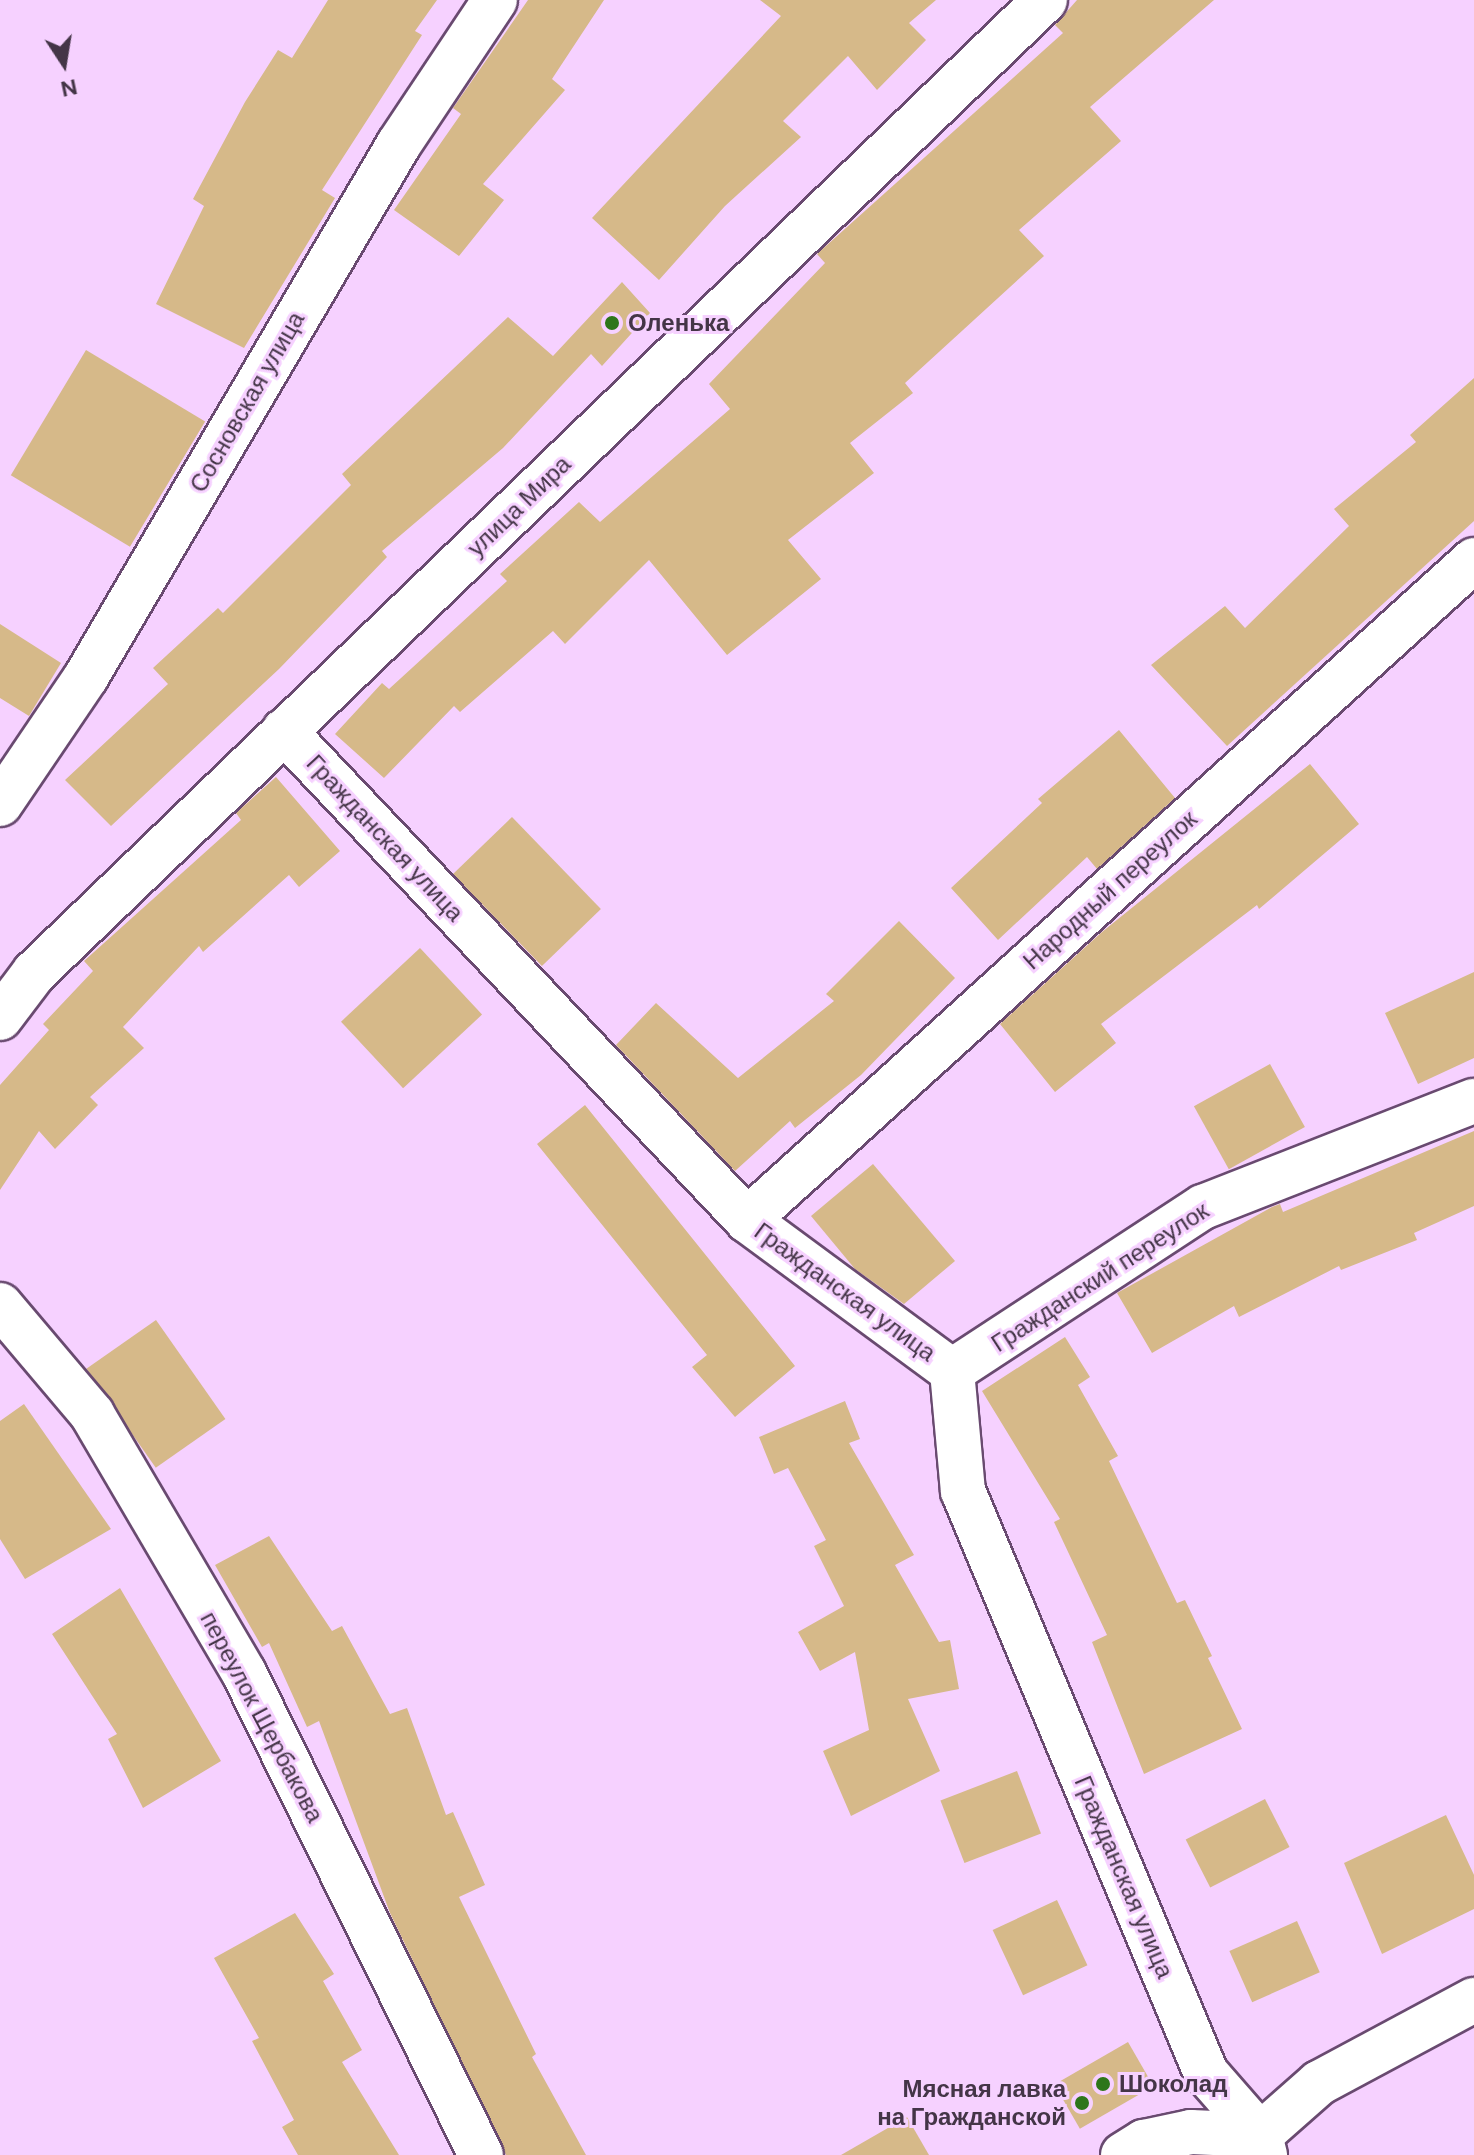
<!DOCTYPE html>
<html>
<head>
<meta charset="utf-8">
<style>
	body { margin:0 }
	#map { position:relative; width:1474px; height:2155px; overflow:hidden; background:#f6d1ff; font-family:"DM Sans",sans-serif }
	div>[style] { position:absolute }
	[style*='--x'] { left:calc(var(--x)*1px); top:calc(var(--y)*1px); width:calc(var(--w)*1px); rotate:calc(var(--a)*1deg) }
	.building>* { inset:0; background:#d6b989; transform-origin:0 0 }
	.roads { filter:drop-shadow(2px 0 #694a70) drop-shadow(-2px 0 #694a70) drop-shadow(0 2px #694a70) drop-shadow(0 -2px #694a70) }
	.minor>* { height:44px; margin:-22px; padding:0 22px; transform-origin:22px; border-radius:22px; background:#fff }
	.dots>* { width:22px; height:22px; translate:-50% -50%; box-sizing:border-box; border:4px solid #f6d1ff; border-radius:50% }
	span { translate:-50% -50%; white-space:nowrap; text-align:center; line-height:1.15; -webkit-text-stroke:6px #f6d1ff; paint-order:stroke }
	.poi-label { font-size:24px; color:#443547; font-weight:700 }
	.left { translate:0 -50%; text-align:left }
	.right { translate:-100% -50%; text-align:right }
	.street-label { font-size:24px; color:#443547 }
	.north { position:absolute; left:24px; top:24px; width:80px; height:80px; -webkit-text-stroke:6px #f6d1ff; paint-order:stroke; rotate:168deg; font-size:22px; font-weight:700; line-height:32px; text-align:center; color:#443547 }
	.north::after { content:''; display:block; margin:auto; width:28px; height:36px; background:#443547; clip-path:polygon(50% 0,100% 100%,50% 72%,0 100%) }
</style>
</head>
<body>
<div id="map">
	<div class="building">
		<div style="clip-path:polygon(328px 0,437px 0,415px 31px,422px 35px,322px 190px,335px 198px,244px 348px,156px 304px,204px 206px,193px 199px,245px 102px,278px 50px,292px 58px)"></div>
		<div style="clip-path:polygon(528px 0,604px 0,552px 79px,565px 90px,483px 184px,504px 200px,459px 256px,394px 210px,461px 114px,453px 108px)"></div>
		<div style="clip-path:polygon(760px 0,936px 0,909px 23px,926px 40px,877px 90px,848px 56px,783px 121px,801px 137px,725px 206px,659px 280px,592px 218px,781px 16px)"></div>
		<div style="clip-path:polygon(1077px 0,1214px 0,1090px 107px,1121px 141px,1019px 230px,1044px 256px,905px 383px,913px 393px,850px 443px,874px 473px,788px 540px,821px 579px,727px 655px,649px 560px,565px 644px,553px 631px,460px 712px,454px 706px,384px 778px,335px 734px,382px 683px,389px 689px,507px 581px,500px 574px,579px 502px,600px 522px,730px 409px,709px 384px,825px 263px,817px 254px,1063px 33px,1055px 25px)"></div>
		<div style="clip-path:polygon(622px 282px,650px 313px,602px 366px,591px 354px,503px 448px,382px 551px,387px 557px,279px 669px,111px 826px,65px 780px,168px 684px,153px 668px,218px 608px,223px 613px,351px 485px,342px 474px,508px 317px,553px 356px)"></div>
		<div style="left:86px;top:350px;width:139px;height:146px;rotate:31deg"></div>
		<div style="clip-path:polygon(1474px 378px,1474px 521px,1227px 746px,1151px 665px,1225px 606px,1245px 628px,1349px 526px,1334px 509px,1416px 442px,1410px 435px)"></div>
		<div style="clip-path:polygon(0 624px,61px 663px,29px 716px,0 698px)"></div>
		<div style="clip-path:polygon(1119px 730px,1175px 798px,1097px 869px,1087px 857px,998px 940px,951px 888px,1042px 803px,1038px 799px)"></div>
		<div style="clip-path:polygon(1310px 764px,1359px 824px,1259px 909px,1257px 905px,1101px 1024px,1116px 1043px,1055px 1092px,1000px 1024px,1102px 932px)"></div>
		<div style="clip-path:polygon(276px 777px,340px 851px,299px 887px,289px 875px,203px 952px,199px 946px,123px 1027px,144px 1048px,90px 1097px,98px 1105px,55px 1149px,39px 1131px,0 1190px,0 1085px,49px 1030px,43px 1024px,93px 971px,84px 961px,241px 820px,236px 813px)"></div>
		<div style="left:512px;top:817px;width:128px;height:82px;rotate:46deg"></div>
		<div style="clip-path:polygon(899px 921px,955px 978px,861px 1075px,795px 1128px,790px 1121px,735px 1171px,616px 1045px,656px 1003px,738px 1078px,834px 1001px,826px 994px)"></div>
		<div style="left:420px;top:948px;width:91px;height:108px;rotate:47deg"></div>
		<div style="clip-path:polygon(1474px 972px,1474px 1058px,1418px 1084px,1385px 1013px)"></div>
		<div style="left:1270px;top:1064px;width:72px;height:87px;rotate:61deg"></div>
		<div style="clip-path:polygon(585px 1105px,795px 1366px,735px 1417px,692px 1367px,707px 1355px,537px 1144px)"></div>
		<div style="clip-path:polygon(1474px 1131px,1474px 1206px,1414px 1233px,1417px 1240px,1341px 1270px,1339px 1266px,1239px 1317px,1234px 1306px,1152px 1353px,1117px 1293px,1272px 1207px,1280px 1204px,1283px 1212px)"></div>
		<div style="clip-path:polygon(873px 1164px,955px 1261px,904px 1304px,855px 1269px,811px 1216px)"></div>
		<div style="left:156px;top:1320px;width:121px;height:85px;rotate:55deg"></div>
		<div style="clip-path:polygon(1065px 1337px,1090px 1377px,1078px 1385px,1118px 1456px,1109px 1461px,1177px 1603px,1185px 1600px,1212px 1656px,1208px 1658px,1242px 1729px,1144px 1774px,1092px 1642px,1107px 1635px,1054px 1522px,1060px 1519px,982px 1391px)"></div>
		<div style="clip-path:polygon(845px 1401px,860px 1439px,849px 1443px,914px 1555px,895px 1565px,939px 1642px,950px 1640px,959px 1689px,908px 1699px,940px 1771px,851px 1816px,823px 1751px,869px 1730px,855px 1652px,820px 1671px,798px 1632px,844px 1606px,814px 1546px,826px 1540px,788px 1468px,774px 1474px,759px 1437px)"></div>
		<div style="clip-path:polygon(24px 1404px,111px 1529px,25px 1579px,0 1539px,0 1421px)"></div>
		<div style="clip-path:polygon(269px 1536px,332px 1631px,342px 1626px,390px 1714px,407px 1708px,446px 1815px,453px 1812px,485px 1885px,459px 1897px,536px 2054px,532px 2057px,586px 2155px,506px 2155px,390px 1913px,319px 1721px,307px 1727px,269px 1643px,262px 1647px,215px 1565px)"></div>
		<div style="clip-path:polygon(120px 1588px,221px 1761px,143px 1808px,108px 1739px,117px 1734px,52px 1634px)"></div>
		<div style="left:1017px;top:1771px;width:67px;height:82px;rotate:69deg"></div>
		<div style="left:1265px;top:1799px;width:54px;height:89px;rotate:63deg"></div>
		<div style="clip-path:polygon(1446px 1815px,1474px 1875px,1474px 1909px,1382px 1954px,1344px 1863px)"></div>
		<div style="left:1057px;top:1900px;width:72px;height:71px;rotate:65deg"></div>
		<div style="clip-path:polygon(295px 1913px,334px 1974px,323px 1981px,362px 2050px,342px 2062px,399px 2155px,298px 2155px,282px 2127px,294px 2120px,252px 2041px,259px 2038px,214px 1958px)"></div>
		<div style="left:1297px;top:1921px;width:56px;height:74px;rotate:66deg"></div>
		<div style="left:1128px;top:2042px;width:51px;height:85px;rotate:60deg"></div>
		<div style="clip-path:polygon(907px 2117px,929px 2155px,841px 2155px)"></div>
	</div>
	<div class="roads">
		<div class="minor">
			<div style="--x:284;--y:731;--w:673;--a:46.56"></div>
			<div style="--x:747;--y:1220;--w:255;--a:36.4"></div>
			<div style="--x:952;--y:1371;--w:121;--a:84.8"></div>
			<div style="--x:963;--y:1491;--w:631;--a:67.34"></div>
			<div style="--x:1206;--y:2073;--w:82;--a:48.9"></div>
			<div style="--x:1260;--y:2135;--w:21;--a:76"></div>
			<div style="--x:0;--y:804;--w:153;--a:-55.9"></div>
			<div style="--x:86;--y:677;--w:618;--a:-59.58"></div>
			<div style="--x:399;--y:144;--w:173;--a:-56.3"></div>
			<div style="--x:0;--y:1018;--w:56;--a:-52.9"></div>
			<div style="--x:34;--y:973;--w:1403;--a:-43.9"></div>
			<div style="--x:747;--y:1220;--w:982;--a:-42.23"></div>
			<div style="--x:0;--y:1305;--w:143;--a:49.8"></div>
			<div style="--x:92;--y:1414;--w:300;--a:59.6"></div>
			<div style="--x:244;--y:1673;--w:537;--a:63.82"></div>
			<div style="--x:952;--y:1371;--w:300;--a:-33.2"></div>
			<div style="--x:1203;--y:1207;--w:291;--a:-21.4"></div>
			<div style="--x:1123;--y:2155;--w:25;--a:-32"></div>
			<div style="--x:1144;--y:2142;--w:48;--a:-12"></div>
			<div style="--x:1191;--y:2132;--w:69;--a:2.5"></div>
			<div style="--x:1260;--y:2135;--w:79;--a:-41.4"></div>
			<div style="--x:1319;--y:2083;--w:176;--a:-28.2"></div>
		</div>
	</div>
	<div class="dots">
		<div style="left:612px;top:323px;background:#2d761a"></div>
		<div style="left:1103px;top:2084px;background:#2d761a"></div>
		<div style="left:1082px;top:2103px;background:#2d761a"></div>
	</div>
	<div class="poi-label">
		<span class="left" style="left:628px;top:323px">Оленька</span>
		<span class="left" style="left:1119px;top:2084px">Шоколад</span>
		<span class="right" style="left:1066px;top:2103px">Мясная лавка<br>на Гражданской</span>
	</div>
	<div class="street-label">
		<span style="left:247px;top:402px;rotate:-60deg">Сосновская улица</span>
		<span style="left:519px;top:506px;rotate:-44deg">улица Мира</span>
		<span style="left:385px;top:838px;rotate:47deg">Гражданская улица</span>
		<span style="left:1110px;top:890px;rotate:-42deg">Народный переулок</span>
		<span style="left:1100px;top:1277px;rotate:-33deg">Гражданский переулок</span>
		<span style="left:845px;top:1292px;rotate:36deg">Гражданская улица</span>
		<span style="left:262px;top:1717px;rotate:62deg">переулок Щербакова</span>
		<span style="left:1124px;top:1877px;rotate:67deg">Гражданская улица</span>
	</div>
	<div class="north">N</div>
</div>
</body>
</html>
